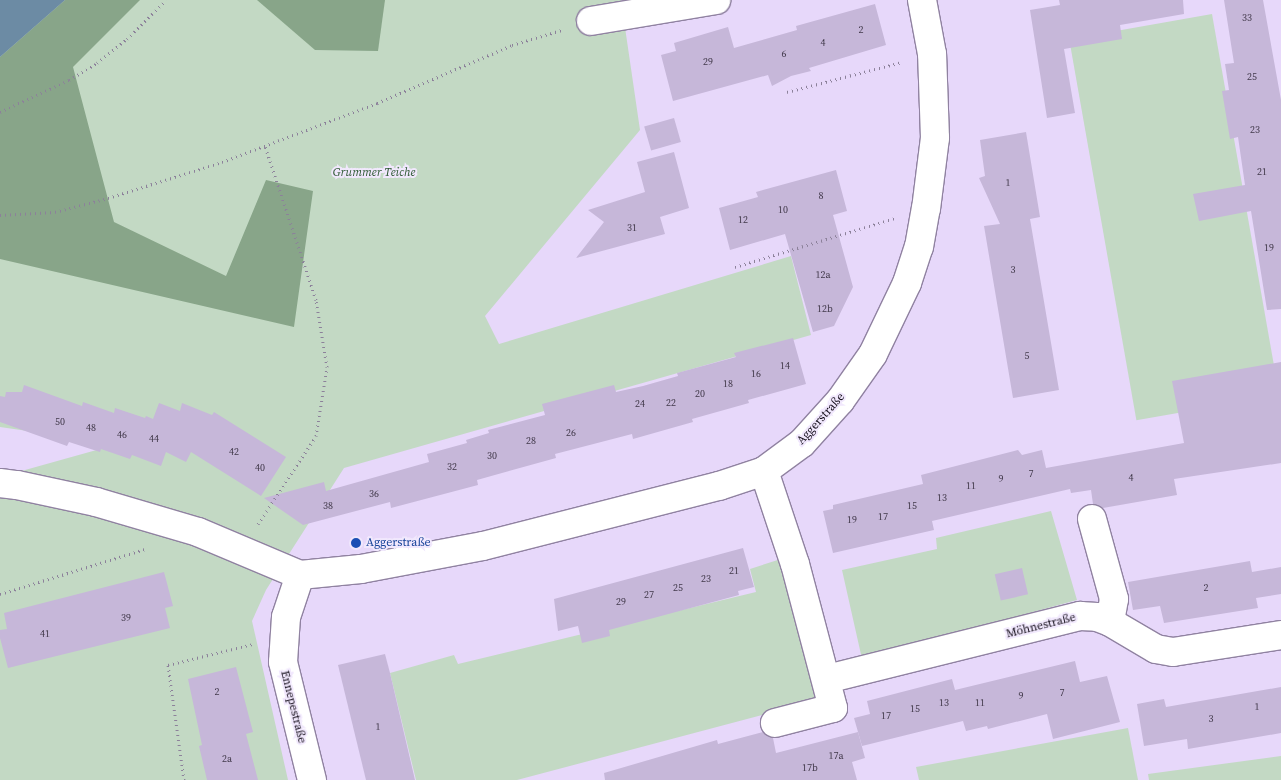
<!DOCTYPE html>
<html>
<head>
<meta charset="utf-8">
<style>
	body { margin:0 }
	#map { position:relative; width:1281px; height:780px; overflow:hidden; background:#e7d8fa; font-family:"Source Serif 4",serif }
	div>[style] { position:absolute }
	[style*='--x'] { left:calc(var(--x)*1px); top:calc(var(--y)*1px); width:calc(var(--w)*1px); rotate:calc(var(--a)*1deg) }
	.green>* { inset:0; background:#c3d9c4; transform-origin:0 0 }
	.forest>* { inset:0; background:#88a589 }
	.water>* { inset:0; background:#6c8ba4 }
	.building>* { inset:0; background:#c6b7d9; transform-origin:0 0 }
	.path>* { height:3px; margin-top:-1.5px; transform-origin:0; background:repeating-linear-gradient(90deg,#8c819a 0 1px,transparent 0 5px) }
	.roads { filter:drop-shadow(1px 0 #9082a1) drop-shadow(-1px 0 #9082a1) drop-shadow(0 1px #9082a1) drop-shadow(0 -1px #9082a1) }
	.minor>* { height:28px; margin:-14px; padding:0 14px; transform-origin:14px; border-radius:14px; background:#fff }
	.dots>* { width:14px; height:14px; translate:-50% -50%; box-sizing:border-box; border:2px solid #f1e8fd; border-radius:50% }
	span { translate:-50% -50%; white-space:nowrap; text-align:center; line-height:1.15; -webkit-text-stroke:4px #f1e8fd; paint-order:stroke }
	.number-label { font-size:10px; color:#403849 }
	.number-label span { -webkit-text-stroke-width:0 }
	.park-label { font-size:12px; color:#2a562f; font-style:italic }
	.street-label { font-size:12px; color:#130d19 }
	.transit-label { font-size:12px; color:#164399 }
	.left { translate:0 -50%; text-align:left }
</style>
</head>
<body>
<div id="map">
	<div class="green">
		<div style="clip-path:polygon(0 0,621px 0,640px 130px,485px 316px,499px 344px,791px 256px,811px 335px,344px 468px,266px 590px,252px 621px,288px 780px,0 780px,0 477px,118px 444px,0 427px)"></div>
		<div style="left:1212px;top:14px;width:387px;height:145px;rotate:80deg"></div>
		<div style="clip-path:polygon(1051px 511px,1077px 600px,862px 659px,842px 570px,937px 549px,936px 538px)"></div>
		<div style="clip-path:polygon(784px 558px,819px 700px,517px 780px,416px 780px,390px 673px,454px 655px,458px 664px,756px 592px,750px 569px)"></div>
		<div style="clip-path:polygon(1128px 728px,1138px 780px,919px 780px,916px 767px)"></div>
		<div style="clip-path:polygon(1281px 756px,1281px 780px,1149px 780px,1148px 774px)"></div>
	</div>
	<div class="forest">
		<div style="clip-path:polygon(65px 0,140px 0,73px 67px,114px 222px,226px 276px,266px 180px,313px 191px,294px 327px,0 259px,0 57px)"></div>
		<div style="clip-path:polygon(257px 0,385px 0,378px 51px,315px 50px)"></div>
	</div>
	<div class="water">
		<div style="clip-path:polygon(0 0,65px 0,0 57px)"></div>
	</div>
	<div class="building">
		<div style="clip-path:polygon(1059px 0,1183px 0,1184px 14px,1120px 25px,1122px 39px,1064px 49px,1075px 113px,1047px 118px,1030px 10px,1060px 5px)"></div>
		<div style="clip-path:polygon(1224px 0,1263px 0,1281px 100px,1281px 309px,1267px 310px,1251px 211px,1199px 221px,1193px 194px,1245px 185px,1238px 137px,1230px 139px,1222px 91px,1229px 90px,1225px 64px,1234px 63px)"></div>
		<div style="clip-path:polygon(875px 4px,886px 45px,809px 68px,811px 71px,791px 76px,772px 86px,768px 75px,673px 101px,661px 55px,676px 51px,674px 43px,728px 27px,734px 48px,797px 30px,796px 26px)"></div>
		<div style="left:674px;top:118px;width:25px;height:31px;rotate:74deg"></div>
		<div style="clip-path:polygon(1026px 132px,1040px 217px,1030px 219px,1059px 390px,1013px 398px,984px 226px,1000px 224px,979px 178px,985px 176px,980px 140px)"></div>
		<div style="clip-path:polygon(674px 152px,689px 208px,660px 217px,665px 234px,576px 258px,604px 222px,588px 210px,645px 192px,637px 162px)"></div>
		<div style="clip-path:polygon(836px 170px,847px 211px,833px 215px,853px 287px,834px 326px,813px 332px,785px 234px,730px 250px,719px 208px,758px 197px,756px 192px)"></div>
		<div style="clip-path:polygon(793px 338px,806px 384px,748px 400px,749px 403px,692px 419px,693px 422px,633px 439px,632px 434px,555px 454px,556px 458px,477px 480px,478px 485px,391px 508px,390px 502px,303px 525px,264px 498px,324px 482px,326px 491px,429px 462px,427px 454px,467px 443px,466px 440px,489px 433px,488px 430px,545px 415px,542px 404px,614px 385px,616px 392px,643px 386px,678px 376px,677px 373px,736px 357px,734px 353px)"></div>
		<div style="clip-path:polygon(1281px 362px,1281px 463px,1174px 479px,1177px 495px,1103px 508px,1093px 504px,1091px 490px,1071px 493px,1070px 489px,932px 521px,934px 530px,833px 553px,823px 511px,833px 509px,833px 505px,923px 484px,921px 475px,1018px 450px,1022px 455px,1042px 450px,1046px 468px,1184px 443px,1172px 381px)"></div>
		<div style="clip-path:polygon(24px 385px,82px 406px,83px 402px,114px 413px,115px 408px,145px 418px,146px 416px,153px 419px,159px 403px,180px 411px,182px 403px,212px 415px,214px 412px,286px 457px,261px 496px,191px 452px,186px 462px,166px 452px,161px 466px,132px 455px,130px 459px,101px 449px,100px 452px,69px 442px,67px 446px,0 422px,0 396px,5px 397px,6px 392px,22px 392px)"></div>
		<div style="clip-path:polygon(743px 548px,754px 587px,738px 591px,739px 595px,609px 630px,610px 636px,582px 643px,578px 626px,558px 631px,554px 599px)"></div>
		<div style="clip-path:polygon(1250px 561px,1252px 572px,1281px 567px,1281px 594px,1256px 598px,1258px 608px,1164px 623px,1160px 606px,1133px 610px,1128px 582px)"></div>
		<div style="left:1022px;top:568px;width:27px;height:28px;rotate:77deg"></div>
		<div style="clip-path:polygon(164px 572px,173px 606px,165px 608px,170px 628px,8px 668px,0 638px,0 630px,7px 629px,4px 613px)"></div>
		<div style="clip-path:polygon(385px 654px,390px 673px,415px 780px,366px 780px,338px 665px)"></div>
		<div style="clip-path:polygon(1075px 661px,1080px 682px,1107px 676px,1120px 722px,1053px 739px,1047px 714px,988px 729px,987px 726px,966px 731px,963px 721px,862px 746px,854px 718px,870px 714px,867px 701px,952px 679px,955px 690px)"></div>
		<div style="clip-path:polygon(236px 667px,253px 732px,246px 734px,258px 780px,207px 780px,199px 746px,202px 745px,188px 679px)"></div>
		<div style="clip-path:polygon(1281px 687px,1281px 733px,1188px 749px,1187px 739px,1144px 746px,1137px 704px,1164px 699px,1166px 707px)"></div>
		<div style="clip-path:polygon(763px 732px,773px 738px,776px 753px,858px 732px,865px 758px,852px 762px,857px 780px,605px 780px,604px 773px,717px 740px,718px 744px)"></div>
	</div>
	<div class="path">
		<div style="--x:787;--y:92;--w:119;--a:-14.6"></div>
		<div style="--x:0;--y:112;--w:76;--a:-24.9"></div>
		<div style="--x:69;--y:80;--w:33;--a:-31"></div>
		<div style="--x:97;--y:63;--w:38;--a:-39"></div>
		<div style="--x:127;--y:39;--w:55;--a:-45"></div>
		<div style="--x:0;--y:215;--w:55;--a:-3.1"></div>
		<div style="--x:55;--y:212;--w:55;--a:-14.8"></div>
		<div style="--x:108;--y:198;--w:120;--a:-17.5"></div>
		<div style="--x:222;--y:162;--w:166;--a:-20.8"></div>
		<div style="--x:377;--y:103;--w:147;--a:-23.2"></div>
		<div style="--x:512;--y:45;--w:52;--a:-16.7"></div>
		<div style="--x:735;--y:267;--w:167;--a:-17"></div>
		<div style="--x:258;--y:524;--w:105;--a:-56.6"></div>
		<div style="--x:316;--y:436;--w:70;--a:-80.9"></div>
		<div style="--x:327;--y:367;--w:68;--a:-99.3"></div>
		<div style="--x:316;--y:300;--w:162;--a:-108.3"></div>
		<div style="--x:0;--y:594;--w:152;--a:-17.2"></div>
		<div style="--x:184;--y:780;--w:116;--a:-97.9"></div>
		<div style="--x:168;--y:665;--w:88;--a:-13.9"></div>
	</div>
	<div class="roads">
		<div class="minor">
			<div style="--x:591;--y:21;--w:127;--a:-9.5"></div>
			<div style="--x:764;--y:471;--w:98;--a:71.6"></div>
			<div style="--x:795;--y:564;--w:149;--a:75.2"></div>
			<div style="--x:833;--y:708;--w:60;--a:165.5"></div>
			<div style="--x:0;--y:483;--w:17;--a:7"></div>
			<div style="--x:17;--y:485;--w:81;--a:12.1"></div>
			<div style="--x:96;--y:502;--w:106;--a:16.4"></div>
			<div style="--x:198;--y:532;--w:111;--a:22.9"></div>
			<div style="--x:300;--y:575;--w:61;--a:-5.6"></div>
			<div style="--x:361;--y:569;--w:124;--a:-10.7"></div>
			<div style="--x:483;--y:546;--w:244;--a:-14.3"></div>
			<div style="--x:719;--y:486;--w:47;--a:-18.4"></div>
			<div style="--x:764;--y:471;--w:47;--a:-36.4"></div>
			<div style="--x:802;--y:443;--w:57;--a:-47.9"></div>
			<div style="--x:840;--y:401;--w:57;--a:-54.9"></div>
			<div style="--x:873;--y:354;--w:79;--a:-64.4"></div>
			<div style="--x:907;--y:283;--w:38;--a:-72"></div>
			<div style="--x:919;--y:247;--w:39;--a:-80"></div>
			<div style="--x:926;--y:209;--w:72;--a:-82.8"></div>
			<div style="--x:935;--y:138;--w:84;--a:-92"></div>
			<div style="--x:932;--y:54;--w:55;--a:-100.5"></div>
			<div style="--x:1092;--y:519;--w:83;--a:74.6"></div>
			<div style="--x:1114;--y:599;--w:23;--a:100"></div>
			<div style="--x:300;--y:575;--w:44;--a:108.4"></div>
			<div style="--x:286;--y:617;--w:45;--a:93.8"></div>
			<div style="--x:283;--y:662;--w:122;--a:76.2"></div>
			<div style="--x:827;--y:679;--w:261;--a:-14"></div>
			<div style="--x:1080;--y:616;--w:17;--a:3"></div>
			<div style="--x:1097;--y:617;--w:14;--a:21"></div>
			<div style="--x:1110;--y:622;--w:53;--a:30.4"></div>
			<div style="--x:1156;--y:649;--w:17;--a:10"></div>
			<div style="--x:1173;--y:652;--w:109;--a:-8.9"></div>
		</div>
	</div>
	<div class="dots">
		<div style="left:356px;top:543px;background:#1a4fb4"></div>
	</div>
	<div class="number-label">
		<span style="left:1247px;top:18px">33</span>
		<span style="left:861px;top:30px">2</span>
		<span style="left:823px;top:43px">4</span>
		<span style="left:784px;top:54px">6</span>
		<span style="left:708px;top:62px">29</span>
		<span style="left:1252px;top:77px">25</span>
		<span style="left:1255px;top:130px">23</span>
		<span style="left:1262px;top:172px">21</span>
		<span style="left:1008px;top:183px">1</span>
		<span style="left:821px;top:196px">8</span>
		<span style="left:783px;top:210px">10</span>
		<span style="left:743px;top:220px">12</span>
		<span style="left:632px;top:228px">31</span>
		<span style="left:1269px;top:248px">19</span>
		<span style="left:1013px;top:270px">3</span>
		<span style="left:823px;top:275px">12a</span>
		<span style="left:825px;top:309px">12b</span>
		<span style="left:1027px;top:356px">5</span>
		<span style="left:785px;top:366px">14</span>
		<span style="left:756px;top:374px">16</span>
		<span style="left:728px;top:384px">18</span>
		<span style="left:700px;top:394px">20</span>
		<span style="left:671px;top:403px">22</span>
		<span style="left:640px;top:404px">24</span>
		<span style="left:60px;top:422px">50</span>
		<span style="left:91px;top:428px">48</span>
		<span style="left:571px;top:433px">26</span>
		<span style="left:122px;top:435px">46</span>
		<span style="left:154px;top:439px">44</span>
		<span style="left:531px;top:441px">28</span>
		<span style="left:234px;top:452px">42</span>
		<span style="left:492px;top:456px">30</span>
		<span style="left:452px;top:467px">32</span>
		<span style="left:260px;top:468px">40</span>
		<span style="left:1031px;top:474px">7</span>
		<span style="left:1131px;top:478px">4</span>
		<span style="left:1001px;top:479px">9</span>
		<span style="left:971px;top:486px">11</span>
		<span style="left:374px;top:494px">36</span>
		<span style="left:942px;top:498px">13</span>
		<span style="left:328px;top:506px">38</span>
		<span style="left:912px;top:506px">15</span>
		<span style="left:883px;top:517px">17</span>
		<span style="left:852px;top:520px">19</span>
		<span style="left:734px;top:571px">21</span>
		<span style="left:706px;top:579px">23</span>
		<span style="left:678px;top:588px">25</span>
		<span style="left:1206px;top:588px">2</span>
		<span style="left:649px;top:595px">27</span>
		<span style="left:621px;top:602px">29</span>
		<span style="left:126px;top:618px">39</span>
		<span style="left:45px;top:634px">41</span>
		<span style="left:217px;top:692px">2</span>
		<span style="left:1062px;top:693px">7</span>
		<span style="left:1021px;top:696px">9</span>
		<span style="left:944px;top:703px">13</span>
		<span style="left:980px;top:703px">11</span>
		<span style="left:1257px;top:707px">1</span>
		<span style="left:915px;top:709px">15</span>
		<span style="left:886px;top:716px">17</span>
		<span style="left:1211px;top:719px">3</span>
		<span style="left:378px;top:727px">1</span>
		<span style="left:836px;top:756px">17a</span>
		<span style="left:227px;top:759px">2a</span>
		<span style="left:810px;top:768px">17b</span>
	</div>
	<div class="park-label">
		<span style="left:374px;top:173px">Grummer Teiche</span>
	</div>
	<div class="street-label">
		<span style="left:821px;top:419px;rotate:-48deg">Aggerstraße</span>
		<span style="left:1041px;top:626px;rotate:-14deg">Möhnestraße</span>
		<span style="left:293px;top:707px;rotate:76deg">Ennepestraße</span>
	</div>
	<div class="transit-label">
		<span class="left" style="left:366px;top:543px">Aggerstraße</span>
	</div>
</div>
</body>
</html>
